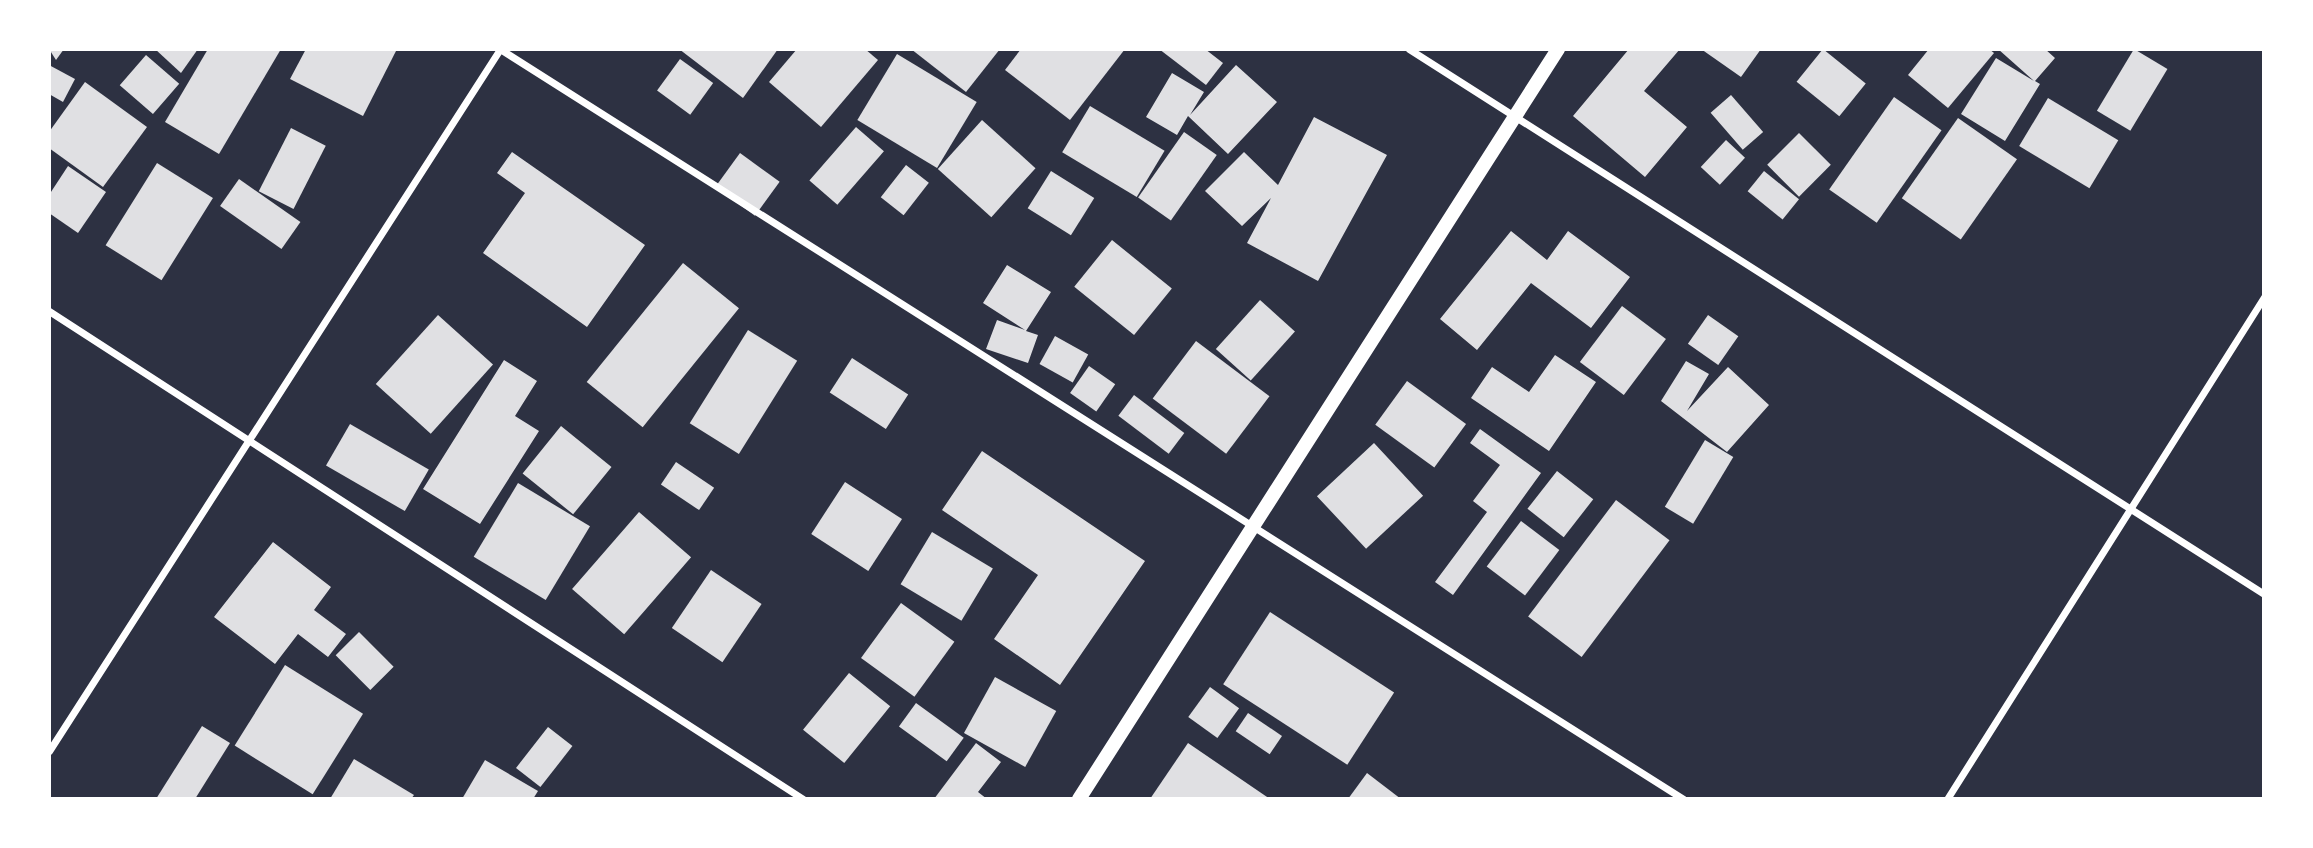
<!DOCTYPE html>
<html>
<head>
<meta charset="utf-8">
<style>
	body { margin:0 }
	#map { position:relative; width:2313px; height:848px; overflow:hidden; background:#2d3142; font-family:"IBM Plex Serif",serif }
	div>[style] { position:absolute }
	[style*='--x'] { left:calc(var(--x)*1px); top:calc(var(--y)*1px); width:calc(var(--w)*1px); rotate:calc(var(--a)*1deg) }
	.building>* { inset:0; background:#e0e0e3; transform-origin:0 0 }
	.minor>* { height:7px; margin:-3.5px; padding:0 3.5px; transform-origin:3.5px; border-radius:3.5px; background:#fff }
	.secondary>* { height:14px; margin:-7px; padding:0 7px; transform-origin:7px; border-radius:7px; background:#fff }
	span { translate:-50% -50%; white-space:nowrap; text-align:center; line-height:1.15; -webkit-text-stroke:7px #fff; paint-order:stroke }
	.frame { position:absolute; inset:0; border:51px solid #fff; pointer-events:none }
</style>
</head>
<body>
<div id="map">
	<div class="building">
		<div style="clip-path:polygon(49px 49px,64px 49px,56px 60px)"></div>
		<div style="clip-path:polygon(155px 49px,198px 49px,181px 73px)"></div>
		<div style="clip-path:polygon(208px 49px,281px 49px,219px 154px,165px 122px)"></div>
		<div style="clip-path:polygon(306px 49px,397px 49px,363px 116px,290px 79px)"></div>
		<div style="clip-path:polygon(679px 49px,778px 49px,743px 98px)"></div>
		<div style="clip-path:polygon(797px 49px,865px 49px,878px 60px,821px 127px,769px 82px)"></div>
		<div style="clip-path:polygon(911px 49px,1000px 49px,966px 92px)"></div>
		<div style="clip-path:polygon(1021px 49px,1125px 49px,1070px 120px,1005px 70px)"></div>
		<div style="clip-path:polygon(1159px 49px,1205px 49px,1223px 63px,1206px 85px)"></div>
		<div style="clip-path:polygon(1629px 49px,1680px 49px,1644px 91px,1687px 127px,1645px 177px,1573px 116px)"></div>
		<div style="clip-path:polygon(1701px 49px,1761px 49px,1741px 77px)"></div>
		<div style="left:1823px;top:49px;width:55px;height:42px;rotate:39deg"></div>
		<div style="clip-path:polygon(1929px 49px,1989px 49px,1994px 53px,1948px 108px,1908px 75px)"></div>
		<div style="clip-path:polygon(1998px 49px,2045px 49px,2055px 58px,2035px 81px,2040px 84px,2005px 141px,1961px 114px,1996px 58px,2034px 81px)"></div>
		<div style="left:2134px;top:49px;width:39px;height:72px;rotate:31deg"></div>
		<div style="left:897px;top:54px;width:93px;height:77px;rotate:31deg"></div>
		<div style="left:146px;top:55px;width:44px;height:40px;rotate:41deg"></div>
		<div style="left:680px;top:59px;width:41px;height:39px;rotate:36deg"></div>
		<div style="clip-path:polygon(49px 65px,75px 79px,63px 102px,49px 94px)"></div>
		<div style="clip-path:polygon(1236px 65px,1277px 102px,1228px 154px,1188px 116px,1177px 135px,1146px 117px,1172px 73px,1204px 92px,1190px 115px)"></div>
		<div style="clip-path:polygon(85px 82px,147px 127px,103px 187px,49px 148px,49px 132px)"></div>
		<div style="left:1731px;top:95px;width:49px;height:27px;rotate:49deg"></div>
		<div style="left:1894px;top:97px;width:58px;height:113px;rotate:35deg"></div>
		<div style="left:2048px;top:98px;width:82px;height:56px;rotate:31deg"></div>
		<div style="left:1090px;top:106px;width:87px;height:54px;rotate:31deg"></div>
		<div style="clip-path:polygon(1314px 117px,1387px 155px,1318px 281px,1247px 243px,1271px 198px,1242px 226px,1205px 191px,1244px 152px,1278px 185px)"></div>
		<div style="left:1958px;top:118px;width:72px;height:98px;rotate:35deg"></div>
		<div style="left:982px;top:120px;width:72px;height:66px;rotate:42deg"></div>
		<div style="left:856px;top:127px;width:37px;height:71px;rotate:41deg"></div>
		<div style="left:291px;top:128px;width:39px;height:71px;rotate:27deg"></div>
		<div style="left:1184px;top:132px;width:40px;height:80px;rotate:35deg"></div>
		<div style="left:1799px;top:133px;width:45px;height:45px;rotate:45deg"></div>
		<div style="left:1726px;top:140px;width:26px;height:37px;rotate:43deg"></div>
		<div style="clip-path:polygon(512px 152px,645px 245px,587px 327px,483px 253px,525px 193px,497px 173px)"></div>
		<div style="left:740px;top:153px;width:49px;height:42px;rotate:36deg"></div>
		<div style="left:157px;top:163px;width:66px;height:97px;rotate:32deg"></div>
		<div style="left:906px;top:165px;width:29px;height:41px;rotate:38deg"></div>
		<div style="clip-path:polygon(68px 166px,106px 192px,78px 233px,49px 213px,49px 195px)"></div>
		<div style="left:1051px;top:171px;width:51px;height:44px;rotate:32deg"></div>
		<div style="left:1764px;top:171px;width:45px;height:26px;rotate:39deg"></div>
		<div style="left:239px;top:179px;width:75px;height:33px;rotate:35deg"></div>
		<div style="clip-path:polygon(1511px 231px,1547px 260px,1568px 231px,1630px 277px,1591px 328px,1531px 283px,1477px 350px,1440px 319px)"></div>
		<div style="left:1112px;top:240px;width:77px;height:60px;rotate:39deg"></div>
		<div style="left:683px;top:263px;width:72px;height:153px;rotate:39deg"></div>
		<div style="clip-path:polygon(1007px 265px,1051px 292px,1026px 331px,1038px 335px,1028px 363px,986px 349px,997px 320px,1025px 330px,983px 303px)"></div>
		<div style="left:1260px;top:300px;width:47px;height:66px;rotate:42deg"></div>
		<div style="left:1622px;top:306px;width:55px;height:70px;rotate:37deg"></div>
		<div style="left:438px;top:315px;width:74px;height:93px;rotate:42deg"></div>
		<div style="left:1708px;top:315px;width:37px;height:35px;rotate:35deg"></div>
		<div style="left:748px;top:330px;width:58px;height:110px;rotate:32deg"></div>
		<div style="left:1055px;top:336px;width:38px;height:32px;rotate:29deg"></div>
		<div style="left:1196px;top:341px;width:92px;height:72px;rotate:37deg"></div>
		<div style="clip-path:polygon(1555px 355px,1596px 382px,1549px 451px,1471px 398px,1492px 367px,1529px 392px)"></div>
		<div style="left:852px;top:358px;width:67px;height:41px;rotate:33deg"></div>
		<div style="clip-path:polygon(504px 360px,537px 381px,515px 416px,539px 431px,480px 524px,423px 489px)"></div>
		<div style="clip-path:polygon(1686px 361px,1709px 374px,1687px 411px,1728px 367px,1769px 405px,1727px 452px,1661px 401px)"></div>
		<div style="left:1089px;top:366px;width:32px;height:33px;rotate:35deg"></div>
		<div style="left:1407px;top:381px;width:73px;height:54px;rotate:36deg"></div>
		<div style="left:1134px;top:395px;width:63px;height:26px;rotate:37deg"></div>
		<div style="left:350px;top:424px;width:91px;height:48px;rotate:30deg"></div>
		<div style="left:561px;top:426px;width:65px;height:61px;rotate:39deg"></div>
		<div style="clip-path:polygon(1480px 429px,1541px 473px,1453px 595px,1435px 582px,1487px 512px,1473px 501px,1500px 465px,1470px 443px)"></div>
		<div style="left:1705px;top:440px;width:33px;height:78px;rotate:31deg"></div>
		<div style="left:1374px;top:443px;width:72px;height:78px;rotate:47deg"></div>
		<div style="clip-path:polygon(982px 451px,1145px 561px,1060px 685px,994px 639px,1038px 575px,942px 510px)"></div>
		<div style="left:676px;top:462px;width:46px;height:27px;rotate:34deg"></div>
		<div style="left:1557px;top:471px;width:46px;height:48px;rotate:38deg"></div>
		<div style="left:845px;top:482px;width:68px;height:62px;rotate:33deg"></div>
		<div style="left:518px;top:483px;width:84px;height:86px;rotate:31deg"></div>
		<div style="left:1616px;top:500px;width:67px;height:146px;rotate:37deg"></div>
		<div style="left:639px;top:512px;width:69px;height:102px;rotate:41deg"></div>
		<div style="left:1521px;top:521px;width:48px;height:57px;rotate:37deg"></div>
		<div style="left:932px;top:532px;width:71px;height:61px;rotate:31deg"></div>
		<div style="clip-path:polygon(273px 542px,331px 587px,314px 610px,346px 634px,328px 657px,298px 634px,275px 664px,214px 617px)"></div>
		<div style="left:711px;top:570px;width:61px;height:70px;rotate:34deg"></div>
		<div style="left:901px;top:603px;width:66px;height:68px;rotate:36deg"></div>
		<div style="left:1270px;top:612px;width:148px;height:86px;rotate:33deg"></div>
		<div style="left:359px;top:632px;width:49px;height:33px;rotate:45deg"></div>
		<div style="left:285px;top:665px;width:92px;height:95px;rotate:32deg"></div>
		<div style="left:849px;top:673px;width:53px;height:73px;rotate:39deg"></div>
		<div style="left:995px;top:677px;width:70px;height:64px;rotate:29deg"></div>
		<div style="left:1210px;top:687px;width:36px;height:37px;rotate:36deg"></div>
		<div style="left:916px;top:703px;width:59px;height:29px;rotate:36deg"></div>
		<div style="left:1248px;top:713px;width:41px;height:22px;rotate:34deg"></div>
		<div style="clip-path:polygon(202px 726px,230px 743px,195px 799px,156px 799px)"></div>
		<div style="left:548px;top:727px;width:31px;height:52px;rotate:38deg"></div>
		<div style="clip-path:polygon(976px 743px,1001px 762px,978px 792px,987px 799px,934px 799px)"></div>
		<div style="clip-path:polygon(1188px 743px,1270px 799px,1150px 799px)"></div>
		<div style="clip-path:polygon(354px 759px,414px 795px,411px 799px,330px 799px)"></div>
		<div style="clip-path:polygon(485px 760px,538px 791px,533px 799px,462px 799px)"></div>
		<div style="clip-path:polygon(1367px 773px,1401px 799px,1348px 799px)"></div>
	</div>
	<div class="minor">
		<div style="--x:500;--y:49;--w:1401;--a:32.37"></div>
		<div style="--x:1409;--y:49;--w:1014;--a:32.51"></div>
		<div style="--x:49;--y:311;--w:898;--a:32.91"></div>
		<div style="--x:49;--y:751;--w:834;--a:-57.28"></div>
		<div style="--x:1947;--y:799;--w:594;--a:-57.73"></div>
	</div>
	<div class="secondary">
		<div style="--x:1079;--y:799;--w:890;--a:-57.43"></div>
	</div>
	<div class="frame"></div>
</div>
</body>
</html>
